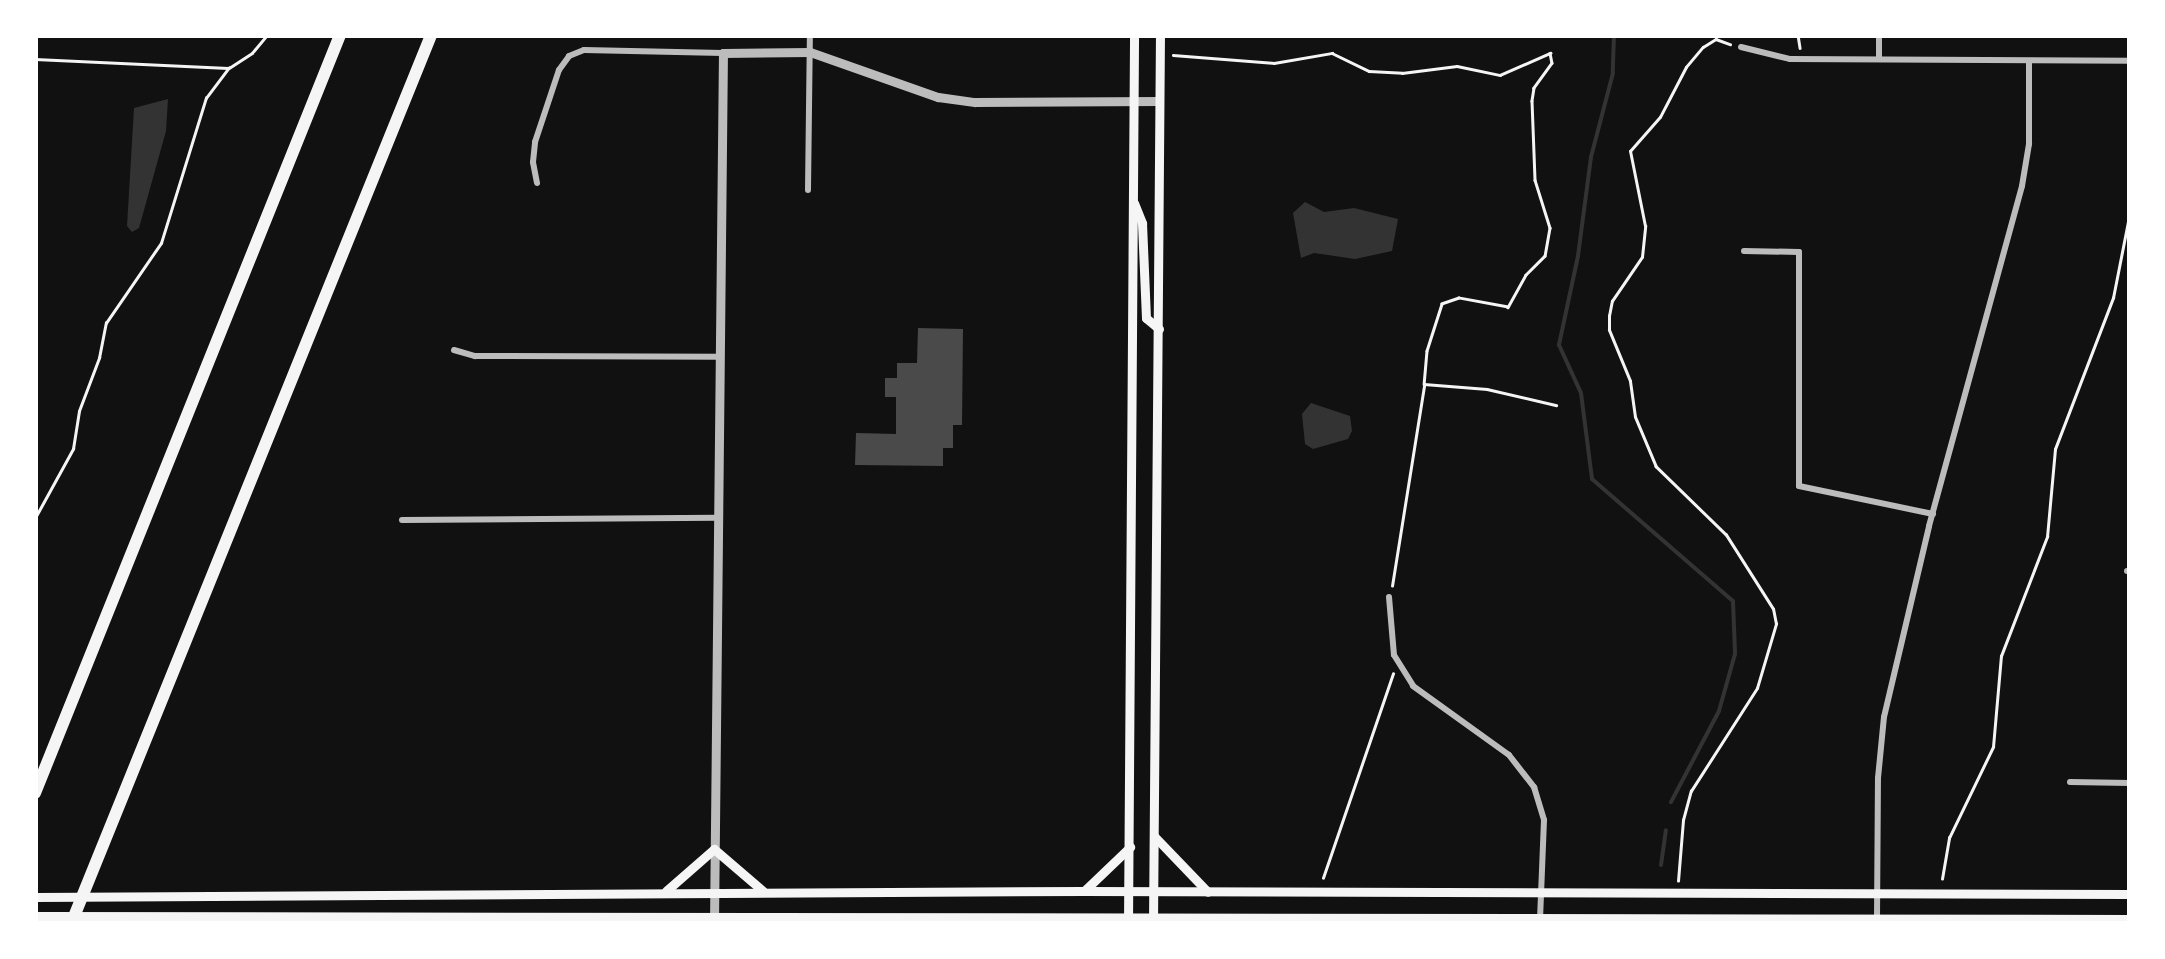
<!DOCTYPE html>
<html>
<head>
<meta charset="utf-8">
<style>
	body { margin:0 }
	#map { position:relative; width:2165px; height:959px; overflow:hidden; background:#111; font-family:"Space Grotesk",sans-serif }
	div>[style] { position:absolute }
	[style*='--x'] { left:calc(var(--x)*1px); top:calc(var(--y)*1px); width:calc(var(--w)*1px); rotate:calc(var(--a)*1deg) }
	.water>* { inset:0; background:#333 }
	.stream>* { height:4px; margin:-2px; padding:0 2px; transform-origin:2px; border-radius:2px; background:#333 }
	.building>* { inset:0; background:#4a4a4a }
	.path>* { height:2.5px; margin:-1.25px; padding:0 1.25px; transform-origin:1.25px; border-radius:1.25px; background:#f5f5f5 }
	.minor>* { height:6px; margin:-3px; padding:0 3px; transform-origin:3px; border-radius:3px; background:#bcbcbc }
	.tertiary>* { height:9px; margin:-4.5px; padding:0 4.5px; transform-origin:4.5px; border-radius:4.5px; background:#bcbcbc }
	.secondary>* { height:9px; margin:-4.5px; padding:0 4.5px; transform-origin:4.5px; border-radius:4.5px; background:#f5f5f5 }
	.motorway>* { height:12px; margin:-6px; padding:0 6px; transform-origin:6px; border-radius:6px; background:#f5f5f5 }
	span { translate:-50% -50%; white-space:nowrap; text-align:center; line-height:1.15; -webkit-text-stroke:10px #fff; paint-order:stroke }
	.frame { position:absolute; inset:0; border:38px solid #fff; pointer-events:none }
</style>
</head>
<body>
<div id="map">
	<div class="water">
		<div style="clip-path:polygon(168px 99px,166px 131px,139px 228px,132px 232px,127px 226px,134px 108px)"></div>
		<div style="clip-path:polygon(1305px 202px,1324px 212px,1354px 208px,1398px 219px,1392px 251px,1355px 259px,1314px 253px,1301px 258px,1293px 213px)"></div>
		<div style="clip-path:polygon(1311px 403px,1350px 416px,1352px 431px,1348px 439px,1313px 449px,1305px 444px,1302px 414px)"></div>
	</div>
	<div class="stream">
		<div style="--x:1614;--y:35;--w:38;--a:92"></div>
		<div style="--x:1613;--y:73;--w:87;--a:104.7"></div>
		<div style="--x:1591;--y:157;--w:100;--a:97.5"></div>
		<div style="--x:1578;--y:256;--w:91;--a:102.1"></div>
		<div style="--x:1559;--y:345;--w:53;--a:65.4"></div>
		<div style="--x:1581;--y:393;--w:87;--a:82.7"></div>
		<div style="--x:1592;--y:479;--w:186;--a:40.9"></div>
		<div style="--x:1733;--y:601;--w:53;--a:87.8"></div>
		<div style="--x:1735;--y:654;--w:59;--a:105.7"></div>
		<div style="--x:1719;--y:711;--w:103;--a:117.8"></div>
		<div style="--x:1661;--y:865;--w:35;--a:-82"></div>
	</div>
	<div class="building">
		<div style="clip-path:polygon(918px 328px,963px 329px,962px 425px,953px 425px,953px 448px,943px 448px,943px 466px,855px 465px,856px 433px,896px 434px,896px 397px,885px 397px,885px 378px,897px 378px,897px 363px,917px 363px)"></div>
	</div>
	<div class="path">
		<div style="--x:1798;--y:35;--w:13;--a:81"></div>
		<div style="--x:1173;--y:55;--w:101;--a:4.5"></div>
		<div style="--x:1274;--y:63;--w:59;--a:-9.8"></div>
		<div style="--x:1332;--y:53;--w:41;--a:25.9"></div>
		<div style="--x:1369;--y:71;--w:33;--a:3"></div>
		<div style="--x:1402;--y:73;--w:55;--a:-7.3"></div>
		<div style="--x:1457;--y:66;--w:44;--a:11.8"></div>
		<div style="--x:1500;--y:75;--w:55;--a:-23.7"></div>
		<div style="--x:1550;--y:53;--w:10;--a:79"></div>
		<div style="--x:1552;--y:63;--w:31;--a:126"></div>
		<div style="--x:1534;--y:88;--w:13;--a:99"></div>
		<div style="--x:1532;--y:101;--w:79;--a:87.8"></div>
		<div style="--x:1535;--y:180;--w:50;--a:72.6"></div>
		<div style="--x:1550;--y:228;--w:28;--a:100"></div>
		<div style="--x:1545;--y:256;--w:27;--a:135"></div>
		<div style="--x:1526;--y:275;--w:37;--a:119"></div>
		<div style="--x:1508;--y:307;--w:50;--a:-169.6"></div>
		<div style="--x:1459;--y:298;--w:18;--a:161"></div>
		<div style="--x:1442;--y:304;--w:49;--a:107.7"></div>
		<div style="--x:1427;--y:351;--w:33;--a:95"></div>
		<div style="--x:1424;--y:384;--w:63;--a:4.5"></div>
		<div style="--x:1487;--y:389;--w:71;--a:13.1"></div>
		<div style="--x:35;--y:59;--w:193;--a:2.7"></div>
		<div style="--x:35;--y:518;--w:79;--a:-61.2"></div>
		<div style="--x:73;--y:449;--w:38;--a:-81"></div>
		<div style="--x:79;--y:411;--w:57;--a:-69.3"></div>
		<div style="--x:99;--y:358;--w:36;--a:-79"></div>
		<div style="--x:106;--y:323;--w:97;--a:-55.5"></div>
		<div style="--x:161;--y:243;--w:152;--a:-72.8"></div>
		<div style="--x:206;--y:98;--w:38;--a:-53"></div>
		<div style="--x:229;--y:68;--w:27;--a:-33"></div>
		<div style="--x:252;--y:53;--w:23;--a:-50"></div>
		<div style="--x:1392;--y:586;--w:202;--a:-80.9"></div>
		<div style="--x:1323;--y:878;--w:216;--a:-71.1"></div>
		<div style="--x:1942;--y:879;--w:42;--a:-80.3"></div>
		<div style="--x:1949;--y:838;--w:101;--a:-64.2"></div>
		<div style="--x:1993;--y:747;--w:91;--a:-85"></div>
		<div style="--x:2001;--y:656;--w:128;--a:-68.9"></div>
		<div style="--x:2047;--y:537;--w:88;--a:-84.8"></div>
		<div style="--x:2055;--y:449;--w:162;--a:-69"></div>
		<div style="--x:2113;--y:298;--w:89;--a:-78.9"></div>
		<div style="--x:1678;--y:881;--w:61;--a:-85.3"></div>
		<div style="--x:1683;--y:820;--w:30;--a:-75"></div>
		<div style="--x:1691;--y:791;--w:122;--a:-57.3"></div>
		<div style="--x:1757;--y:688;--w:67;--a:-73.5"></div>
		<div style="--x:1776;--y:624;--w:15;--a:-101"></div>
		<div style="--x:1773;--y:609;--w:88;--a:-122.4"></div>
		<div style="--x:1726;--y:535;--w:98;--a:-135.8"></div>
		<div style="--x:1656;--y:467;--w:54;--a:-112.8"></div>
		<div style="--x:1635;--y:417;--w:36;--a:-98"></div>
		<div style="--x:1630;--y:381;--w:55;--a:-112.4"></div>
		<div style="--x:1609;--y:330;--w:14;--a:-90"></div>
		<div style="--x:1609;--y:316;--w:15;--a:-79"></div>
		<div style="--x:1612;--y:301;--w:53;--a:-55.7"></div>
		<div style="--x:1642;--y:257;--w:31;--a:-84"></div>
		<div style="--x:1645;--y:226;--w:76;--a:-101.3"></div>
		<div style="--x:1630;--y:151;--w:45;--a:-48.6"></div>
		<div style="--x:1660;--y:117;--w:56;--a:-62.5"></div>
		<div style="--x:1686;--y:67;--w:26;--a:-50"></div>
		<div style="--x:1703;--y:47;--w:15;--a:-32"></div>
		<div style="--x:1716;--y:39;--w:15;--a:20"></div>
	</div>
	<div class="minor">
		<div style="--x:1879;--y:35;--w:24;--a:90"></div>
		<div style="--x:1741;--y:47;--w:50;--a:13.8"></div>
		<div style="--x:1790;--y:59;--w:340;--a:0.3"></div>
		<div style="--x:537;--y:183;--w:21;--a:-101"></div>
		<div style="--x:533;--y:162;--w:20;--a:-84"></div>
		<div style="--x:535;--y:142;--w:76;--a:-71.6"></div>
		<div style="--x:559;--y:70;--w:17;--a:-54"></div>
		<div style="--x:569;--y:56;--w:16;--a:-22"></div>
		<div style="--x:584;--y:50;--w:139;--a:1.2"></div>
		<div style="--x:808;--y:190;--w:155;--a:-89.3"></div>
		<div style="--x:1744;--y:251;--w:55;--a:1"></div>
		<div style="--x:1799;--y:252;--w:234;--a:90"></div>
		<div style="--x:1799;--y:486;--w:137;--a:11.8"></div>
		<div style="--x:454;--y:350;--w:22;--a:16"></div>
		<div style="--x:475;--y:356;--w:244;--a:0.2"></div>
		<div style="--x:402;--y:520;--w:316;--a:-0.4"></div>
		<div style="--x:2127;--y:571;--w:3;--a:0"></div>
		<div style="--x:1389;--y:597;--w:58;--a:85.1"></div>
		<div style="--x:1394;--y:655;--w:36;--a:58"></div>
		<div style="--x:1413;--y:686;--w:118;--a:35.7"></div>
		<div style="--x:1509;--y:755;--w:41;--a:52"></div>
		<div style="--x:1534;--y:787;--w:34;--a:73"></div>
		<div style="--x:1544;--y:820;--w:99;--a:92.3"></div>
		<div style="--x:2070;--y:782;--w:60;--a:1"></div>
		<div style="--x:1877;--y:918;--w:140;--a:-89.6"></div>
		<div style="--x:1878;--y:778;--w:61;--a:-84.4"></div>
		<div style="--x:1884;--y:717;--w:196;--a:-76.7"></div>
		<div style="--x:1929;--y:526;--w:352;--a:-74.7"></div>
		<div style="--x:2022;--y:186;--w:43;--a:-80.5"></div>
		<div style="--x:2029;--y:144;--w:83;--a:-90"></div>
	</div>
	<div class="tertiary">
		<div style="--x:714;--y:924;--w:871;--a:-89.41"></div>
		<div style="--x:723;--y:53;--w:87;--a:-0.7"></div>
		<div style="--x:810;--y:52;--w:136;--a:19.4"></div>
		<div style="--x:938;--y:97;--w:37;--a:8"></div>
		<div style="--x:975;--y:102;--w:184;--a:-0.3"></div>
	</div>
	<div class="secondary">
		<div style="--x:1134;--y:203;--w:22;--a:68"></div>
		<div style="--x:1142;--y:223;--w:95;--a:87.6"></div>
		<div style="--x:1146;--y:318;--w:17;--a:40"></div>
		<div style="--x:1155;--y:837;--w:76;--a:46.1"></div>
		<div style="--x:666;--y:891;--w:64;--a:-41.2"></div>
		<div style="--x:714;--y:849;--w:65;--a:40.6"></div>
		<div style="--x:1084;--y:891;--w:64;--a:-43.7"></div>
		<div style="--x:35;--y:897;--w:1049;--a:-0.33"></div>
		<div style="--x:1084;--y:891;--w:1046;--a:0.16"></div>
		<div style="--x:35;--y:916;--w:2095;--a:0.08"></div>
		<div style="--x:1128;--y:924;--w:889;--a:-89.61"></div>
		<div style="--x:1153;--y:924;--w:889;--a:-89.55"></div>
	</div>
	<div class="motorway">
		<div style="--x:35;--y:793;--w:817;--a:-68.08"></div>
		<div style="--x:71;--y:924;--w:959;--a:-67.95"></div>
	</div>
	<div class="frame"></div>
</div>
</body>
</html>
